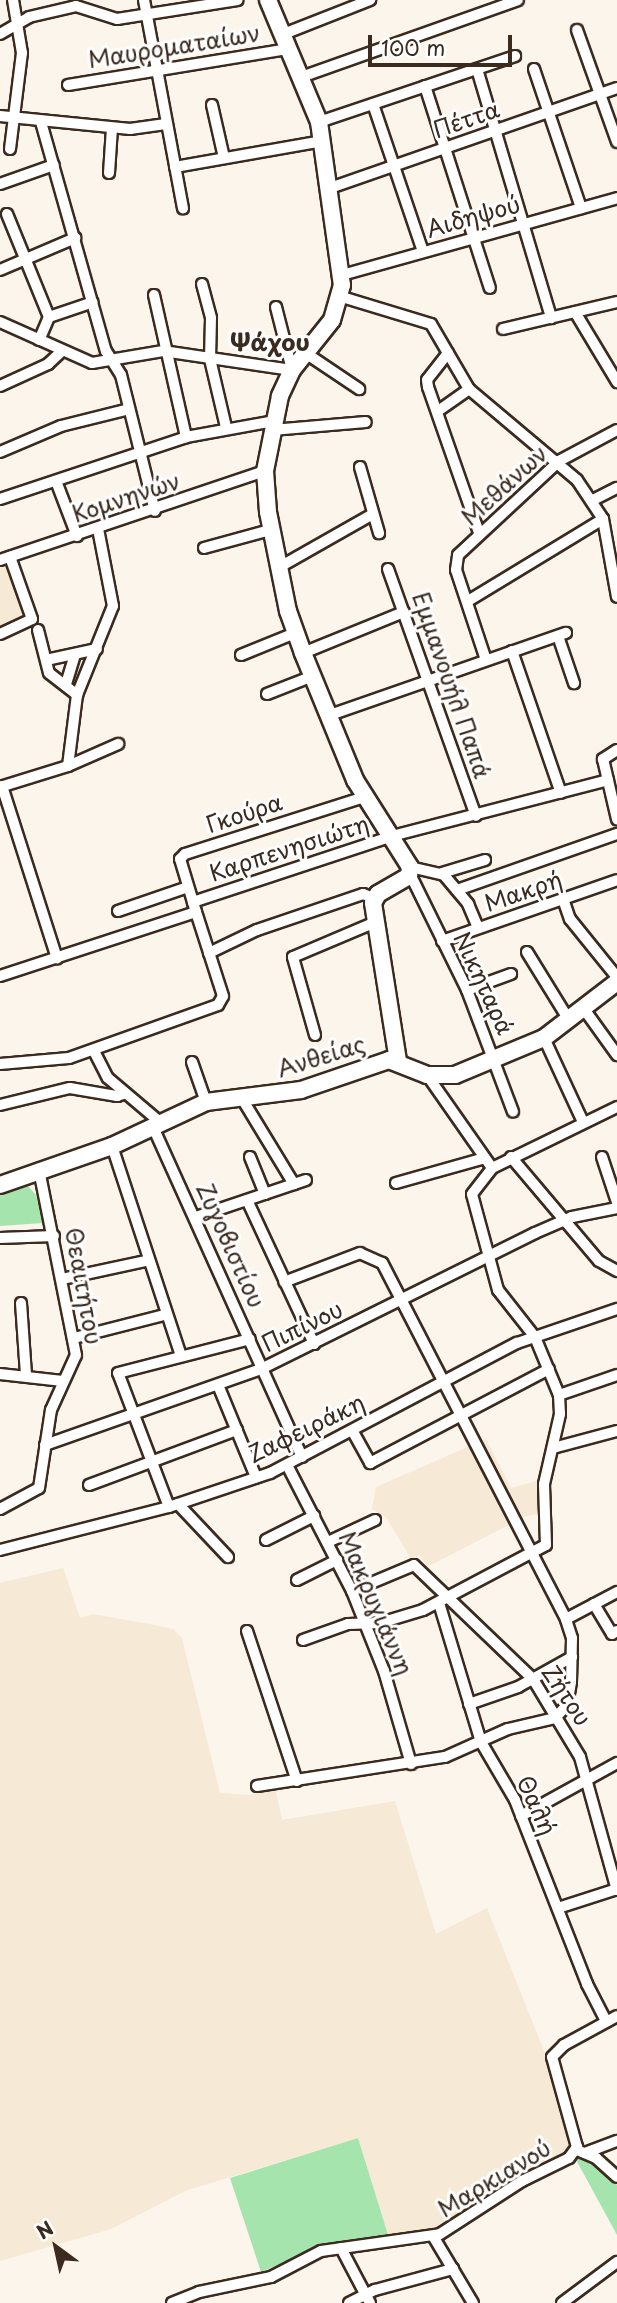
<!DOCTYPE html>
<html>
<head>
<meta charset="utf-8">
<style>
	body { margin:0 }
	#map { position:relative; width:617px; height:2303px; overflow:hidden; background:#fbf5ec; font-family:"Playpen Sans",sans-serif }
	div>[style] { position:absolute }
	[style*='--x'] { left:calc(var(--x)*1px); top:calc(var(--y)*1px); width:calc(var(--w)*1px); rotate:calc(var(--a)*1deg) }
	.built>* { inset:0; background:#f6e9d5 }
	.green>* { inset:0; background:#a5e5ad }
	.roads { filter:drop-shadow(2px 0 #3b2a1e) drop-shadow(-2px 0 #3b2a1e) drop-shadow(0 2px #3b2a1e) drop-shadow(0 -2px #3b2a1e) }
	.minor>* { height:10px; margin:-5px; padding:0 5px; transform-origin:5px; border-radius:5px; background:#fff }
	.secondary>* { height:16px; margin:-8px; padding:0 8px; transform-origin:8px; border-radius:8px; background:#fff }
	span { translate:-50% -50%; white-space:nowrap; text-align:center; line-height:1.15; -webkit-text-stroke:6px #fff; paint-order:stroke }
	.street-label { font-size:23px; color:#3b2a1e }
	.neighbourhood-label { font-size:24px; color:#3b2a1e; font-weight:700 }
	.north { position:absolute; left:21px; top:2212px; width:70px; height:70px; -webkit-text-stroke:5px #fff; paint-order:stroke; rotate:327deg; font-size:19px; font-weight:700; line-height:28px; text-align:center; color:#3b2a1e }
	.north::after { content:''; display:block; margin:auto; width:24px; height:32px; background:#3b2a1e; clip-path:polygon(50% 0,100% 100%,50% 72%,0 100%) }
	.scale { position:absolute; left:368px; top:35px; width:144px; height:32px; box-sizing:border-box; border:4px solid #3b2a1e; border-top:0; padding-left:9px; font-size:21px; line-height:24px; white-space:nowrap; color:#3b2a1e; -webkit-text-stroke:5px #fff; paint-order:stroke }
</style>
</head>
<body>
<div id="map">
	<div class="built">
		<div style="clip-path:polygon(7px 563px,25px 617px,0 625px,0 566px)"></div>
		<div style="clip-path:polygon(486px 1439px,511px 1488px,540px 1480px,541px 1514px,526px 1516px,427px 1567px,420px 1555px,411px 1559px,386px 1517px,372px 1509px,376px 1487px)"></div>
		<div style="clip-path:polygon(63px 1568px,80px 1618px,93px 1614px,149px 1624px,173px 1629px,182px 1638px,220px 1793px,250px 1795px,275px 1788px,282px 1820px,395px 1801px,436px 1934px,487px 1908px,544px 2051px,570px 2150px,433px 2233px,389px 2238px,358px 2138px,185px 2191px,111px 2229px,0 2261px,0 1583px)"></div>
	</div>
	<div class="green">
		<div style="clip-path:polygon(27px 1185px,36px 1195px,43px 1223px,0 1226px,0 1192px)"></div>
		<div style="clip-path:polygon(358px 2138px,389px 2238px,380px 2236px,312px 2250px,261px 2272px,230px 2178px)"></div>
		<div style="clip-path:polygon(575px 2158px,592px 2161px,617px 2185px,617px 2235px)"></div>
	</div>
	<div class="roads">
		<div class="minor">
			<div style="--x:144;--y:0;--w:212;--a:79.4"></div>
			<div style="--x:577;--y:30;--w:119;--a:70.3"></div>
			<div style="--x:0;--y:34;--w:34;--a:-30"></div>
			<div style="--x:29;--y:17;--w:48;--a:-13.2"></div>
			<div style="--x:76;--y:6;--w:43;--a:17.6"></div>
			<div style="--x:117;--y:19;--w:122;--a:-8.9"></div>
			<div style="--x:281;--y:35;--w:96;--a:-21.5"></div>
			<div style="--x:477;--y:69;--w:260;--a:73.4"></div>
			<div style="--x:534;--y:69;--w:147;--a:71.3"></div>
			<div style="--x:301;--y:77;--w:230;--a:-19.5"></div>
			<div style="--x:68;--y:85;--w:222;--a:-9.3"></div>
			<div style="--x:425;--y:86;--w:212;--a:72.2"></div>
			<div style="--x:373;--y:104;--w:156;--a:71.3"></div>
			<div style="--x:212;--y:105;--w:54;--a:77.2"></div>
			<div style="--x:0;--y:116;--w:131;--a:5.7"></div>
			<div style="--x:130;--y:129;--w:36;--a:-8"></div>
			<div style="--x:41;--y:122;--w:238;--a:74.2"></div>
			<div style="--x:106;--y:351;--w:28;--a:58"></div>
			<div style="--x:121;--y:375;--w:140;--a:76"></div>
			<div style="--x:319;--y:122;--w:207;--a:-18.6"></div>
			<div style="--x:10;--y:149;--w:97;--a:-82.9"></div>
			<div style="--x:22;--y:53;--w:54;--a:-99.6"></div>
			<div style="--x:175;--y:167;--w:150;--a:-10"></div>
			<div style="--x:109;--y:173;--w:45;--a:-86.2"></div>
			<div style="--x:0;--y:184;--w:57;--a:-19.4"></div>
			<div style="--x:330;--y:188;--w:304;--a:-19.2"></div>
			<div style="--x:7;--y:214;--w:111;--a:67.8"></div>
			<div style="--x:49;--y:317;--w:25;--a:113"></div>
			<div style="--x:0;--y:270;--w:82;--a:-23.1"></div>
			<div style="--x:342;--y:275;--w:286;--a:-15.6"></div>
			<div style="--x:202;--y:284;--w:35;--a:75"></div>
			<div style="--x:211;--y:318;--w:41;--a:91.4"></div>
			<div style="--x:210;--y:359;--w:70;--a:76.8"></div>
			<div style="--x:154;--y:295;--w:146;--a:77.3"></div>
			<div style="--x:342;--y:297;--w:93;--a:16.9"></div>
			<div style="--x:431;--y:324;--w:75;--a:59.7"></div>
			<div style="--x:469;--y:389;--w:141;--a:40.1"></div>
			<div style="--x:577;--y:480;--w:47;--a:56.3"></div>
			<div style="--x:603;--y:519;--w:79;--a:79.8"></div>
			<div style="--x:276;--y:307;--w:65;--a:75.7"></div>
			<div style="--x:575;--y:312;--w:82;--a:59"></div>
			<div style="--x:49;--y:317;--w:46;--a:-18.8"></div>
			<div style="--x:0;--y:322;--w:101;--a:24"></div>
			<div style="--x:92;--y:363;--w:72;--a:-9.6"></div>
			<div style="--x:163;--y:351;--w:130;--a:8.4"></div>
			<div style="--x:503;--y:329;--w:117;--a:-13.3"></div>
			<div style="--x:448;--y:353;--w:34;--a:128"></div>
			<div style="--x:427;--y:380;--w:7;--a:82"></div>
			<div style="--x:428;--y:387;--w:155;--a:70.7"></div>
			<div style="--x:307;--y:354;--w:63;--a:33.9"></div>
			<div style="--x:0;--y:386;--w:53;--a:-24.6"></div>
			<div style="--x:48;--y:364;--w:19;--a:-43"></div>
			<div style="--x:438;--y:411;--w:38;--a:-35"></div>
			<div style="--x:272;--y:430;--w:94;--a:-4.9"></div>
			<div style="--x:0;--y:452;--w:66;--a:-23.1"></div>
			<div style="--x:61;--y:426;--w:70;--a:-14"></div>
			<div style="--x:360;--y:467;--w:69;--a:73.9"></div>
			<div style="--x:56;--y:481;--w:59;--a:69.1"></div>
			<div style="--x:0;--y:499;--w:196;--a:-18.4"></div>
			<div style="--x:186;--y:437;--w:89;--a:-10.3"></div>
			<div style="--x:593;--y:500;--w:27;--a:-27"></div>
			<div style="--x:204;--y:548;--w:68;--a:-15.3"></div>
			<div style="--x:0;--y:560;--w:280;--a:-18.6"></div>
			<div style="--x:278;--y:568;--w:109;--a:-29.6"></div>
			<div style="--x:388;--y:569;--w:262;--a:70.4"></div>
			<div style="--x:468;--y:601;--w:158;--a:-31.3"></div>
			<div style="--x:38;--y:630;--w:44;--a:75.7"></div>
			<div style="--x:49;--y:673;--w:36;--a:38"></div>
			<div style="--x:0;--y:634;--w:35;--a:-25"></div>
			<div style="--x:32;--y:619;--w:66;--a:-109.5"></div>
			<div style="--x:558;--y:636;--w:50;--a:71.2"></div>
			<div style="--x:512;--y:651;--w:150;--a:71"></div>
			<div style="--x:303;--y:653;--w:109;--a:-22.1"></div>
			<div style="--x:241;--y:655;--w:58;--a:-22.2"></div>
			<div style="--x:46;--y:660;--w:52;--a:-12.2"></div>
			<div style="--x:486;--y:660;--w:95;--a:-108.4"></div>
			<div style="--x:456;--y:570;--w:15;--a:-82"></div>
			<div style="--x:458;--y:555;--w:138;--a:-42.9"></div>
			<div style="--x:559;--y:461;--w:66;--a:-28.1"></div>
			<div style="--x:66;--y:684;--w:30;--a:-73"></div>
			<div style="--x:267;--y:694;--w:49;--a:-21.4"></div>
			<div style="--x:330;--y:715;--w:250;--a:-19.2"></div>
			<div style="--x:617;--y:750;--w:17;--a:147"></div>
			<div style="--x:603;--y:759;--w:62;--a:76.9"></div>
			<div style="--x:68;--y:766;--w:72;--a:-82.8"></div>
			<div style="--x:77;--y:695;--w:96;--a:-68"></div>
			<div style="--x:113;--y:606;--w:78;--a:-101"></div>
			<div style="--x:2;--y:786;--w:181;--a:72.3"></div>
			<div style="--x:0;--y:787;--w:71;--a:-17.2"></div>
			<div style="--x:68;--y:766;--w:55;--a:-23.7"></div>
			<div style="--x:410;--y:867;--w:35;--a:13"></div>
			<div style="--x:444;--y:875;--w:38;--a:50"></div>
			<div style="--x:468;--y:904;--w:26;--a:67"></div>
			<div style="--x:442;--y:873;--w:45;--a:-16.8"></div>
			<div style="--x:410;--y:874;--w:129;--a:63.8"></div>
			<div style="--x:467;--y:990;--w:130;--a:69.3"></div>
			<div style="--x:457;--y:890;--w:170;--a:-19.3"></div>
			<div style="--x:563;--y:899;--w:21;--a:71"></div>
			<div style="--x:570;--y:919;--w:75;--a:51"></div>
			<div style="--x:193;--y:902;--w:45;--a:-106.8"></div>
			<div style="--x:180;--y:859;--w:7;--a:-45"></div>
			<div style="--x:185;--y:854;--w:189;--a:-17.6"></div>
			<div style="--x:118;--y:911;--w:74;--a:-18.9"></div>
			<div style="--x:442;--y:941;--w:185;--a:-19.2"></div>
			<div style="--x:527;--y:952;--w:80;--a:58.3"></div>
			<div style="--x:209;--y:953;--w:53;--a:-25.6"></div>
			<div style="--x:257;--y:930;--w:112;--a:-18.8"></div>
			<div style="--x:363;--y:894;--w:12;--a:20"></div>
			<div style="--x:0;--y:976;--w:206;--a:-18.1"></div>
			<div style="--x:196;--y:912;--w:10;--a:-107"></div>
			<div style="--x:193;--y:902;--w:210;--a:-18.3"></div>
			<div style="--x:392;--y:836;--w:223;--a:-14.5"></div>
			<div style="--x:467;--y:990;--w:47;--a:-20"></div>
			<div style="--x:584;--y:1009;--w:57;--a:54.3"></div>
			<div style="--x:315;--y:1035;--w:81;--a:-105.8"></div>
			<div style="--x:293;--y:957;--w:90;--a:-22.9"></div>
			<div style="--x:544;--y:1038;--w:93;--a:65.1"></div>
			<div style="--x:94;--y:1051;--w:30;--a:63"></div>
			<div style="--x:108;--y:1078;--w:70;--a:40.3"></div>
			<div style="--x:192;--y:1062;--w:42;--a:70.7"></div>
			<div style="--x:0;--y:1064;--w:69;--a:-5"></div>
			<div style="--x:69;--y:1058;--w:158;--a:-19.6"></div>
			<div style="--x:218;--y:1005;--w:10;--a:-61"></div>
			<div style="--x:223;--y:996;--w:88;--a:-107.8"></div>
			<div style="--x:427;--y:1075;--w:113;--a:55"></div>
			<div style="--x:241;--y:1097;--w:102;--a:58.7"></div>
			<div style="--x:0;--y:1105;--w:72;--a:-13.7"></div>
			<div style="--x:70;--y:1088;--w:48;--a:9.7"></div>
			<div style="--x:117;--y:1096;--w:9;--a:-18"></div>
			<div style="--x:153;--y:1127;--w:362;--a:65.7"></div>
			<div style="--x:112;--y:1146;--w:221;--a:71.8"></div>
			<div style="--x:250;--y:1157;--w:40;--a:68"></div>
			<div style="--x:511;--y:1157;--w:136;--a:49.8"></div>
			<div style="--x:599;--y:1261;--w:21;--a:29"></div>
			<div style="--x:602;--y:1157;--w:47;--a:71.6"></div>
			<div style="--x:396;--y:1183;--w:92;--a:-15.7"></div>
			<div style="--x:247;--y:1200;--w:159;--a:65"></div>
			<div style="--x:196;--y:1217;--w:116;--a:-18.6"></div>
			<div style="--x:0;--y:1238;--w:54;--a:-2.1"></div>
			<div style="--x:62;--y:1279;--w:86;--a:-12.1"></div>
			<div style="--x:21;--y:1303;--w:72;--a:86"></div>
			<div style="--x:74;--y:1338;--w:93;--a:-14.3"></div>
			<div style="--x:0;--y:1374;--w:63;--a:6.3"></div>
			<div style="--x:218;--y:1385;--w:100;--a:67.6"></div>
			<div style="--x:559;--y:1395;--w:61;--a:-19"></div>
			<div style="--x:352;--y:1430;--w:38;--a:61"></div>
			<div style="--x:370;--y:1463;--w:202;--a:-27.7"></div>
			<div style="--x:45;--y:1445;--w:229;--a:-19.4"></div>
			<div style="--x:261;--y:1369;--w:306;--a:-26.4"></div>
			<div style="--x:535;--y:1233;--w:40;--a:-23.4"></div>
			<div style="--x:572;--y:1217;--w:46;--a:-11.3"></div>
			<div style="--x:553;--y:1448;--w:66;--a:-14.9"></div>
			<div style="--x:287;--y:1465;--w:142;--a:62.7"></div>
			<div style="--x:352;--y:1591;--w:86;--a:68.2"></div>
			<div style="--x:384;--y:1671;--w:97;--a:73.8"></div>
			<div style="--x:89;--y:1485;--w:158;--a:-20.4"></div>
			<div style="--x:178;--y:1504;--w:73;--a:46.7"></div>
			<div style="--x:169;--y:1507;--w:143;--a:-110.8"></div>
			<div style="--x:118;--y:1373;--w:136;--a:-14.4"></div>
			<div style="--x:0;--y:1509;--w:44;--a:-28.3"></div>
			<div style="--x:39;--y:1488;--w:79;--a:-81.3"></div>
			<div style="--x:51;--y:1410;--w:60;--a:-65.6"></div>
			<div style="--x:76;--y:1355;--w:190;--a:-101.3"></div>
			<div style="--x:266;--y:1540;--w:54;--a:-26.6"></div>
			<div style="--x:328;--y:1542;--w:52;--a:-25.1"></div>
			<div style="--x:0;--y:1550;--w:174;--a:-14.3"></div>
			<div style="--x:169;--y:1507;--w:107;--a:-18.6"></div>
			<div style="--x:270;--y:1473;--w:279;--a:-27.8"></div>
			<div style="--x:517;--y:1343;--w:106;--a:-18.8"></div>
			<div style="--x:297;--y:1580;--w:45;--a:-26.6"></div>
			<div style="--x:352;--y:1591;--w:67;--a:-22.8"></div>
			<div style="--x:414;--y:1565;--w:165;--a:43.8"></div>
			<div style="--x:533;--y:1679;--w:91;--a:58.9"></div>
			<div style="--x:580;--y:1757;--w:138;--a:74.5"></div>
			<div style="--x:439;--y:1603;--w:145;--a:73.2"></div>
			<div style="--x:481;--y:1742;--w:67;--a:59.6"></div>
			<div style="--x:515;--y:1800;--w:198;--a:68.6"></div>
			<div style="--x:587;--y:1984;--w:42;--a:62.8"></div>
			<div style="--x:594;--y:1604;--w:35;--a:59"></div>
			<div style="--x:612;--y:1634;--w:6;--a:-31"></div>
			<div style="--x:566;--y:1619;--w:58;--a:-27.9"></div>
			<div style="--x:247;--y:1631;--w:158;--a:71.6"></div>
			<div style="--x:303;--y:1640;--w:48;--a:-19.6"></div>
			<div style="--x:348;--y:1624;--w:32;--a:-2"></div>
			<div style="--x:380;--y:1623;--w:45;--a:-16.8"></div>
			<div style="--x:423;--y:1610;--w:139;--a:-27.9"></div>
			<div style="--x:546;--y:1545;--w:61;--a:-91.9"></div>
			<div style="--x:544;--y:1484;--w:72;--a:-77.1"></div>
			<div style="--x:560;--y:1414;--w:19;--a:-93"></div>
			<div style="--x:559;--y:1395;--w:63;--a:-112.5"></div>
			<div style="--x:535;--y:1337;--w:60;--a:-128.2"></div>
			<div style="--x:498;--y:1290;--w:99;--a:-105.2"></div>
			<div style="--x:472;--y:1194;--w:33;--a:-52"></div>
			<div style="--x:492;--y:1168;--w:139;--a:-26"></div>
			<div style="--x:469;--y:1704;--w:52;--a:-19.1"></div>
			<div style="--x:518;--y:1687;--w:62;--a:-29.1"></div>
			<div style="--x:257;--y:1786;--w:190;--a:-8.8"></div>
			<div style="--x:445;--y:1757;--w:69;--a:-24"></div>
			<div style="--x:508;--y:1729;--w:48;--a:-13.2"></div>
			<div style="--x:555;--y:1718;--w:18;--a:-47"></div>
			<div style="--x:567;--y:1705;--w:23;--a:-80"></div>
			<div style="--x:571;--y:1682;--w:44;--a:-88.7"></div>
			<div style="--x:572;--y:1638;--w:20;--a:-108"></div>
			<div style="--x:566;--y:1619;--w:401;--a:-117.3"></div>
			<div style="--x:382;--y:1263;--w:24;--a:-156"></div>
			<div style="--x:360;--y:1253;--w:81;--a:159.1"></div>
			<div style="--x:521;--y:1816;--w:110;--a:-28.9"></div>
			<div style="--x:558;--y:1908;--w:62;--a:-17.9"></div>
			<div style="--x:577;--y:2150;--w:21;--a:23"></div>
			<div style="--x:596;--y:2158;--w:28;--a:42"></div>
			<div style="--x:585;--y:2153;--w:34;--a:-21"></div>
			<div style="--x:433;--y:2236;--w:78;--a:59.2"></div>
			<div style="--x:341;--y:2248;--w:62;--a:62.2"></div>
			<div style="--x:172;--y:2303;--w:29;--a:-22"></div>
			<div style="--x:199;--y:2292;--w:74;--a:-11.8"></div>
			<div style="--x:271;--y:2277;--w:56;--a:-27.5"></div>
			<div style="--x:321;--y:2251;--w:120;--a:-8.1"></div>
			<div style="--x:440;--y:2234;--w:98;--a:-32.9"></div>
			<div style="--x:522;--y:2181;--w:52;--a:-26.1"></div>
			<div style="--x:569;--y:2158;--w:14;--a:-54"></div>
			<div style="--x:577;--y:2147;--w:93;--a:-105.5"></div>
			<div style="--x:552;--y:2057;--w:17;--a:-45"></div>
			<div style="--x:564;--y:2045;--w:60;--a:-28.7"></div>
			<div style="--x:349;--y:2303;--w:29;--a:-27"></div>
			<div style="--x:375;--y:2290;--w:81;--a:-15.1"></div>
			<div style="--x:562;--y:2303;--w:69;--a:-36.7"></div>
		</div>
		<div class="secondary">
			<div style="--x:268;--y:0;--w:132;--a:67.3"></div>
			<div style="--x:319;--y:122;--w:165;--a:82"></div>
			<div style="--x:342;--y:285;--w:36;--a:106"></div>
			<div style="--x:332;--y:320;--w:64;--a:128.7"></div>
			<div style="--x:292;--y:370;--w:29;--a:115"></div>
			<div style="--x:280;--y:396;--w:76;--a:101.3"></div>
			<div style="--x:265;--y:471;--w:41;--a:85.8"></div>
			<div style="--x:268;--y:512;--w:101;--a:78.6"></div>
			<div style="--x:288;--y:611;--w:45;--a:70.3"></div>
			<div style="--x:303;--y:653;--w:137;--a:67.7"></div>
			<div style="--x:355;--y:780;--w:103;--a:57.7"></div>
			<div style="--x:410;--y:867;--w:9;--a:96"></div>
			<div style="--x:409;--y:876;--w:36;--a:150"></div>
			<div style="--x:378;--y:894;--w:10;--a:119"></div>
			<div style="--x:373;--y:903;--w:160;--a:81"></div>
			<div style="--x:0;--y:1185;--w:119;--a:-19.2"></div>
			<div style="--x:112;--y:1146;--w:104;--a:-25.1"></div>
			<div style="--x:206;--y:1102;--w:96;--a:-7.2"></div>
			<div style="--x:301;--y:1090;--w:93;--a:-18.8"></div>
			<div style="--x:389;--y:1060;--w:41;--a:21.5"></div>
			<div style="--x:427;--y:1075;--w:28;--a:0"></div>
			<div style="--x:455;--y:1075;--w:96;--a:-22.6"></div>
			<div style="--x:544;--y:1038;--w:92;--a:-37.5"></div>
		</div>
	</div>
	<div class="street-label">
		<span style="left:174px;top:46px;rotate:-9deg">Μαυροματαίων</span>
		<span style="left:466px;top:119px;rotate:-19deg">Πέττα</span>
		<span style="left:473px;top:216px;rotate:-16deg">Αιδηψού</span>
		<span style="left:504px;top:485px;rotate:-42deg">Μεθάνων</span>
		<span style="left:126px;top:497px;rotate:-18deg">Κομνηνών</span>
		<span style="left:452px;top:685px;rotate:71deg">Εμμανουήλ Παπά</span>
		<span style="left:244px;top:813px;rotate:-18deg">Γκούρα</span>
		<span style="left:289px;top:848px;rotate:-18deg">Καρπενησιώτη</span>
		<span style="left:523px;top:891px;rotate:-19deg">Μακρή</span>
		<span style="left:484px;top:983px;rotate:65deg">Νικηταρά</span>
		<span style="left:321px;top:1056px;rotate:-17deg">Ανθείας</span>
		<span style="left:231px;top:1245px;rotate:66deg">Ζυγοβιστίου</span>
		<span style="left:84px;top:1286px;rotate:80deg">Θεαιτήτου</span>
		<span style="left:302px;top:1326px;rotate:-26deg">Πιπίνου</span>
		<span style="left:306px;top:1428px;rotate:-26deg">Ζαφειράκη</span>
		<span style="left:376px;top:1603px;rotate:67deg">Μακρυγιάννη</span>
		<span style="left:567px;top:1695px;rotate:56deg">Ζήτου</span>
		<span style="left:537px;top:1805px;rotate:65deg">Θαλή</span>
		<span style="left:494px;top:2178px;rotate:-31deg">Μαρκιανού</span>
	</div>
	<div class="neighbourhood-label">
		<span style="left:270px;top:342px">Ψάχου</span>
	</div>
	<div class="north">N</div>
	<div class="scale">100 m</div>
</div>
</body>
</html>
